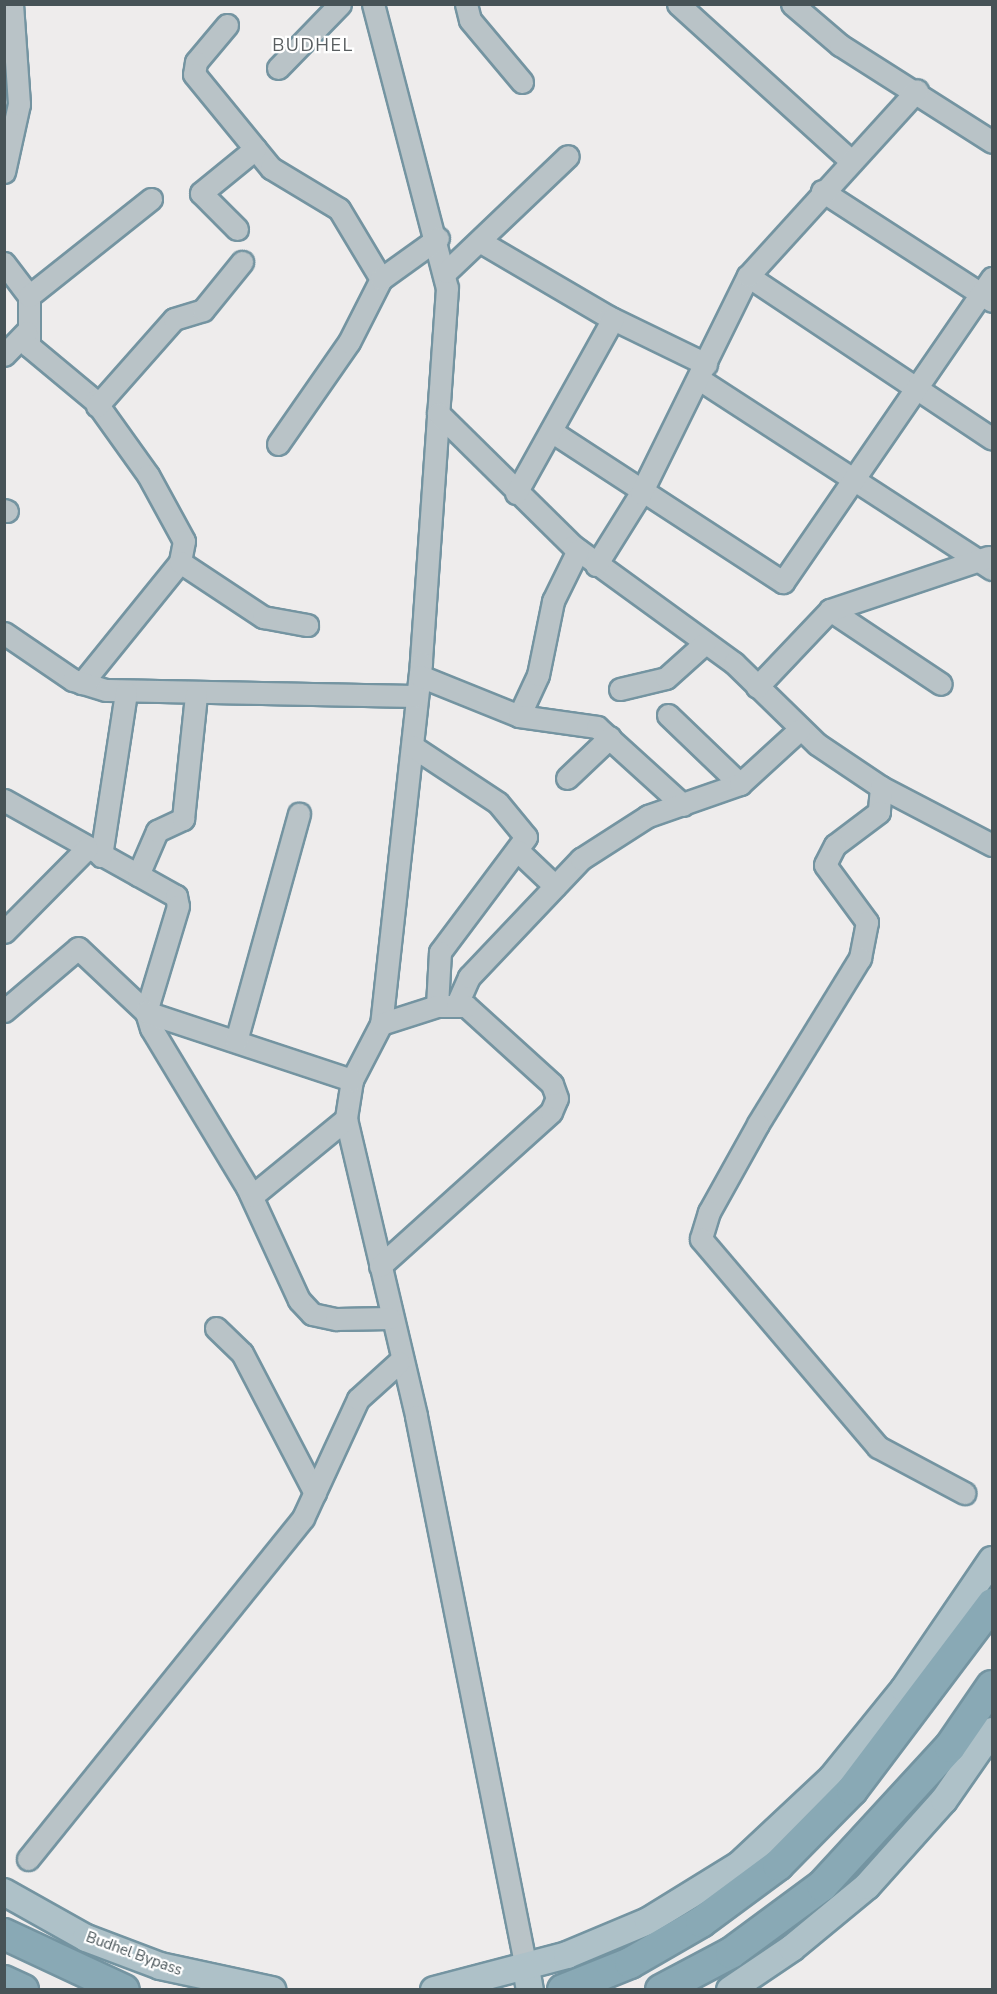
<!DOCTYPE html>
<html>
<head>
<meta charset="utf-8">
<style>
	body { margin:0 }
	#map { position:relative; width:997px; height:1994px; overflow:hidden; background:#eeecec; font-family:"Nunito Sans",sans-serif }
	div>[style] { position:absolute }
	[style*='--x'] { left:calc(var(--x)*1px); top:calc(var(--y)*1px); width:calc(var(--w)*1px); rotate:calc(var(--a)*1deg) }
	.roads { filter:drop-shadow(2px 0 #7494a1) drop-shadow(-2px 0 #7494a1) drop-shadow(0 2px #7494a1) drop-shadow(0 -2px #7494a1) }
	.minor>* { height:21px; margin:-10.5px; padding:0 10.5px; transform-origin:10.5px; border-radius:10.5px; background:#b9c3c7 }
	.major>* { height:26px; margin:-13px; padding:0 13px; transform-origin:13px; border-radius:13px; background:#aec1c8 }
	.highway>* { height:30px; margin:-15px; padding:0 15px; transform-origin:15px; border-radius:15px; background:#89a9b5 }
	span { translate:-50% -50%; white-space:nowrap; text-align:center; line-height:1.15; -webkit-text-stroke:4.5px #fff; paint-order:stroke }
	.street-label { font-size:15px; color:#475357 }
	.quarter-label { font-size:18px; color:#595e60; letter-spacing:1.5px }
	.frame { position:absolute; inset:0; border:6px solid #475357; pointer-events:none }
</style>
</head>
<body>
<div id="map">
	<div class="roads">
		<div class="minor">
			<div style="--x:373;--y:4;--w:293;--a:75.4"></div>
			<div style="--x:447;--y:288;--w:376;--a:94"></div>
			<div style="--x:421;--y:663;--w:363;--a:96.3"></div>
			<div style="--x:381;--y:1024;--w:63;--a:117.4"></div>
			<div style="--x:352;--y:1080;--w:39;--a:99"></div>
			<div style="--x:346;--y:1119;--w:305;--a:76.7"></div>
			<div style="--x:416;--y:1416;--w:563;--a:78.73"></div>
			<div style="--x:466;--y:4;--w:16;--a:76"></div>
			<div style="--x:470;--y:20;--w:81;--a:50"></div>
			<div style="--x:678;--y:4;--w:234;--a:42.2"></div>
			<div style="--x:792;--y:4;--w:63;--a:40.5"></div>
			<div style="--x:840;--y:45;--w:180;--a:32.5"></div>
			<div style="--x:227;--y:25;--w:48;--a:130"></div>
			<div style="--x:196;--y:62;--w:12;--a:99"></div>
			<div style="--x:194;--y:74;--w:122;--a:50.7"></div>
			<div style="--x:271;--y:168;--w:79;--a:31.1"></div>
			<div style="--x:339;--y:209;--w:82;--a:59"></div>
			<div style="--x:278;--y:68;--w:89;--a:-45.9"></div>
			<div style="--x:4;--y:172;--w:70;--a:-77.6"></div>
			<div style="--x:19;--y:104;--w:100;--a:-94"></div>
			<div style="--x:822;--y:191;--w:202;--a:32.9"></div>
			<div style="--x:237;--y:229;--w:51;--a:-135"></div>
			<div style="--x:201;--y:193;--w:70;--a:-39.2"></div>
			<div style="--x:481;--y:242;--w:148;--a:30.4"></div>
			<div style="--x:609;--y:317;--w:108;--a:25.9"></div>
			<div style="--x:4;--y:263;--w:41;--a:52.9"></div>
			<div style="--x:29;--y:296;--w:50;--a:90"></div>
			<div style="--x:29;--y:346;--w:86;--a:39.8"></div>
			<div style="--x:95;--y:401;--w:91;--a:54.4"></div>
			<div style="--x:148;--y:475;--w:75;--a:61.4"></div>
			<div style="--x:184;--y:541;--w:21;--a:101"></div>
			<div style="--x:180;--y:562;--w:156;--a:129"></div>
			<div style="--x:446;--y:272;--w:168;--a:-43.6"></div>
			<div style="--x:748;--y:276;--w:293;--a:33.7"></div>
			<div style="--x:29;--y:296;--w:156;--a:-38.5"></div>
			<div style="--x:4;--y:355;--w:32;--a:-46"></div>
			<div style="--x:699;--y:379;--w:349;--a:33"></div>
			<div style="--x:97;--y:406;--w:116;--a:-48.5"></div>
			<div style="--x:174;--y:319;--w:30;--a:-17"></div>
			<div style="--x:203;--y:310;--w:62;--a:-50.9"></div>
			<div style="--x:438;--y:413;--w:190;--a:44.6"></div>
			<div style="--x:573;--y:546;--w:199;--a:36"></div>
			<div style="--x:734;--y:663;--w:116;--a:44.3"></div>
			<div style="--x:817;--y:744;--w:77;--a:33.9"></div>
			<div style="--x:881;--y:787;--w:125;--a:27.6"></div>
			<div style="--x:551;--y:431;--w:277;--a:33.1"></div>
			<div style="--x:783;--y:582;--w:369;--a:-55.5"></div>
			<div style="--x:278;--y:444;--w:124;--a:-55.2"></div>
			<div style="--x:349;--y:342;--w:71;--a:-63.1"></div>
			<div style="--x:381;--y:279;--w:70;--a:-35.7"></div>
			<div style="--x:516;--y:493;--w:199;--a:-60.9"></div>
			<div style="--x:4;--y:510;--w:3;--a:18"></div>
			<div style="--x:180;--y:562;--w:100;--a:33.5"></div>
			<div style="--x:263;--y:617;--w:45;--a:10.3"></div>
			<div style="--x:596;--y:565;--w:85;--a:-58"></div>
			<div style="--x:641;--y:493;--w:242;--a:-63.8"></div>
			<div style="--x:748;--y:276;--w:251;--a:-47.7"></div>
			<div style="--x:830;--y:610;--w:133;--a:33.7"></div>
			<div style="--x:4;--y:633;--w:83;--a:34.3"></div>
			<div style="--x:73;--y:680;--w:34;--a:17"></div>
			<div style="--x:106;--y:690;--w:311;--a:1.1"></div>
			<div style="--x:420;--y:676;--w:107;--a:22"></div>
			<div style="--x:519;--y:716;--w:45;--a:-65.1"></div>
			<div style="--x:538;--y:675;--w:76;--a:-78.5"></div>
			<div style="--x:553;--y:601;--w:57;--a:-63.9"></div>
			<div style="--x:757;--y:687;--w:106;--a:-46.5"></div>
			<div style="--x:830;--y:610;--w:167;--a:-18.5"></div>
			<div style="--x:620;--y:689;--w:47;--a:-13.4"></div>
			<div style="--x:666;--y:678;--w:52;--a:-41.9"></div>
			<div style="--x:668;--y:715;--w:100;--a:43.8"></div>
			<div style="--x:519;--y:716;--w:79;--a:8"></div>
			<div style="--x:597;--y:727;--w:116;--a:42.2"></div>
			<div style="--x:412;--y:746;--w:103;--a:33.5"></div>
			<div style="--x:498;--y:803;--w:44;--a:50.5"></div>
			<div style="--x:526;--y:837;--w:144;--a:126.8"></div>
			<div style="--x:440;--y:952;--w:54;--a:93.2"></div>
			<div style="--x:567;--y:778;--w:59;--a:-43.6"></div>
			<div style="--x:881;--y:787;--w:25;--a:95"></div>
			<div style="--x:879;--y:812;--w:55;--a:143.1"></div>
			<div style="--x:835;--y:845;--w:22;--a:117"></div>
			<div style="--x:825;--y:865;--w:71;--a:53.6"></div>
			<div style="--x:867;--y:922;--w:37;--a:101"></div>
			<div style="--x:860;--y:958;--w:195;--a:121.6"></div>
			<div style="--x:758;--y:1124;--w:101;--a:119.1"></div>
			<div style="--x:709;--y:1212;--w:28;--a:107"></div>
			<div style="--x:701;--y:1239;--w:273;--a:49.6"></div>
			<div style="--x:878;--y:1447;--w:98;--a:28.1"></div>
			<div style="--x:4;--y:800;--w:197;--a:29.2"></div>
			<div style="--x:176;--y:896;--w:10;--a:79"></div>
			<div style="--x:178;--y:906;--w:111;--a:106.8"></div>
			<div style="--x:146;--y:1012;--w:17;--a:73"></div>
			<div style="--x:151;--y:1028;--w:186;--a:58.9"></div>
			<div style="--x:247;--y:1187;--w:124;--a:65.3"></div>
			<div style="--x:299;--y:1300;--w:19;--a:47"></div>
			<div style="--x:312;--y:1314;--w:25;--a:12"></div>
			<div style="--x:336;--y:1319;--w:54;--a:-1.1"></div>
			<div style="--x:518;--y:851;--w:51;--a:43.4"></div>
			<div style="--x:101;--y:856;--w:166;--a:-81.3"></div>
			<div style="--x:138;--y:875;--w:48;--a:-66.6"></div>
			<div style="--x:157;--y:831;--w:29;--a:-25"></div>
			<div style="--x:183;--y:819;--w:125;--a:-84"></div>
			<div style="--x:4;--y:932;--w:118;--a:-45.3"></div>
			<div style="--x:457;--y:1004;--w:30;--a:-66"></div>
			<div style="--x:469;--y:977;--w:163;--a:-46.5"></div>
			<div style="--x:581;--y:859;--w:80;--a:-32.7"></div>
			<div style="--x:648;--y:816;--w:97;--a:-19.2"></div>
			<div style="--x:740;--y:784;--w:80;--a:-42.5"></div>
			<div style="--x:4;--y:1011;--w:97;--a:-40.4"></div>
			<div style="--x:78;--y:948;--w:93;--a:43.3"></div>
			<div style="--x:146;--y:1012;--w:217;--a:18.3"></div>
			<div style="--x:236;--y:1041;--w:236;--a:-74.5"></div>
			<div style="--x:252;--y:1196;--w:122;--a:-39.3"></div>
			<div style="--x:380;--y:1266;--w:230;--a:-42"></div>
			<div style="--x:551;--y:1112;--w:15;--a:-67"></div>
			<div style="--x:557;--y:1098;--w:15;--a:-110"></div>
			<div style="--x:552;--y:1084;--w:116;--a:-137.8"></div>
			<div style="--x:466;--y:1006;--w:29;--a:180"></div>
			<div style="--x:437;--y:1006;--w:59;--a:162.2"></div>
			<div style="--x:216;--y:1328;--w:36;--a:44"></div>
			<div style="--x:242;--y:1353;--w:158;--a:62.5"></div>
			<div style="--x:28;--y:1859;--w:438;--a:-51.1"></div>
			<div style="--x:303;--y:1518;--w:131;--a:-65.2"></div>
			<div style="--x:358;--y:1399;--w:55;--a:-42.1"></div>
		</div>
		<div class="major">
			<div style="--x:4;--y:1892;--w:94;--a:29.3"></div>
			<div style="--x:86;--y:1938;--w:79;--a:20.7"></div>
			<div style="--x:160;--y:1966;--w:115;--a:12.1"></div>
			<div style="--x:526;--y:1968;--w:22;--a:80"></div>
			<div style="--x:434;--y:1990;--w:138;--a:-14.7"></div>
			<div style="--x:567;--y:1955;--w:88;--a:-22.8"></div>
			<div style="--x:648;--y:1921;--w:107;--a:-31.6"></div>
			<div style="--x:739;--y:1865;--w:127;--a:-43.1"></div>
			<div style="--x:832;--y:1778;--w:114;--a:-51"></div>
			<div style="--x:904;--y:1689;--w:156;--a:-55.7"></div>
			<div style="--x:730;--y:1990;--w:75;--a:-34.1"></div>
			<div style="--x:792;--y:1948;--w:97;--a:-39.6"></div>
			<div style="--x:867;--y:1886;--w:115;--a:-48.2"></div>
			<div style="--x:944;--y:1800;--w:84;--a:-55.2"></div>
		</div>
		<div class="highway">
			<div style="--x:4;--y:1934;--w:132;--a:25"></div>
			<div style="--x:4;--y:1981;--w:21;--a:25"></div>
			<div style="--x:563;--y:1990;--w:72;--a:-21.9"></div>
			<div style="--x:630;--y:1963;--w:82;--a:-30"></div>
			<div style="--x:701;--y:1922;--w:96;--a:-36.5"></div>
			<div style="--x:778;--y:1865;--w:105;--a:-45.4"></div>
			<div style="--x:852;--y:1790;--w:233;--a:-53"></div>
			<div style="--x:661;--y:1990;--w:79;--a:-27.9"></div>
			<div style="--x:731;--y:1953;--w:113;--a:-36.4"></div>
			<div style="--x:822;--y:1886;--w:189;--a:-47.4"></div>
			<div style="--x:950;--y:1747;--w:74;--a:-55.5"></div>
		</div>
	</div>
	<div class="street-label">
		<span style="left:134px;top:1954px;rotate:20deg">Budhel Bypass</span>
	</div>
	<div class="quarter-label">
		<span style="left:313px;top:45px">BUDHEL</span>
	</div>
	<div class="frame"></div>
</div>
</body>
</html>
